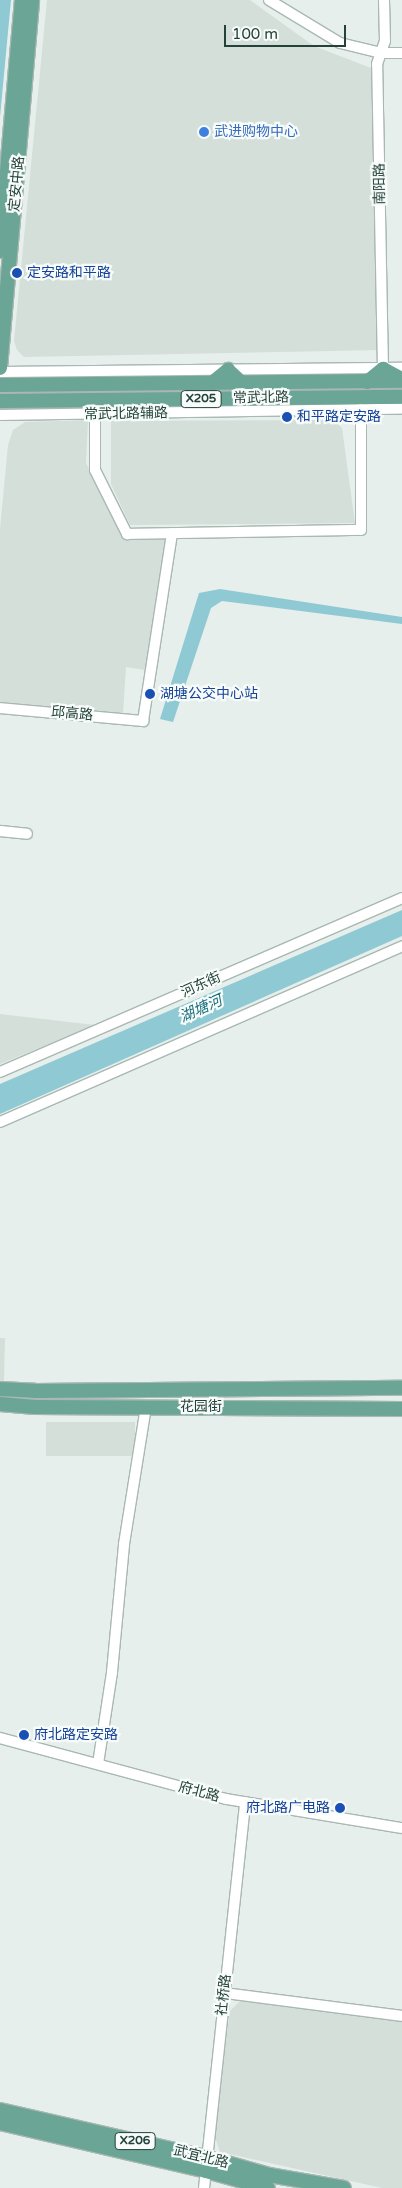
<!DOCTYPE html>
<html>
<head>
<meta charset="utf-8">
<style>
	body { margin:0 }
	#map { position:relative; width:402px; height:2188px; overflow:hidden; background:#e6efeb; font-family:"Varela Round","Noto Sans SC",sans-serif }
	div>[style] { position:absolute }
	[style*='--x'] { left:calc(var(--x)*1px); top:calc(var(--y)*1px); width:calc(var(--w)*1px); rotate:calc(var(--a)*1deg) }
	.built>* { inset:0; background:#d4dfda; transform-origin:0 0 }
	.water>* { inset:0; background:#8ec9d4 }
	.roads { filter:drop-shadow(1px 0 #a8b8b2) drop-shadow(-1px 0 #a8b8b2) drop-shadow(0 1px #a8b8b2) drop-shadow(0 -1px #a8b8b2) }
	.minor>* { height:10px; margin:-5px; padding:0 5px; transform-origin:5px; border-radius:5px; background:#fff }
	.major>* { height:14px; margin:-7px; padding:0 7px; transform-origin:7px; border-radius:7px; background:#6aa596 }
	.dots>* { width:14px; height:14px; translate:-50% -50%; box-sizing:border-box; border:2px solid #f7fbf9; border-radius:50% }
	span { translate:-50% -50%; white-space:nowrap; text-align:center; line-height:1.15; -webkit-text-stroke:4.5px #f7fbf9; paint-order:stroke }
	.shield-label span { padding:1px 4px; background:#f7fbf9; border:1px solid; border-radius:4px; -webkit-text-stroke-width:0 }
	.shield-label { font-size:12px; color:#24423a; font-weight:700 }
	.shop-label { font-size:14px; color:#366cbe }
	.left { translate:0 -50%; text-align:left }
	.street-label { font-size:14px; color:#24423a }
	.transit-label { font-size:14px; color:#164399 }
	.right { translate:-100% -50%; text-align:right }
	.water-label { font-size:15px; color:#1c6f80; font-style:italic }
	.scale { position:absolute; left:224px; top:25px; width:122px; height:22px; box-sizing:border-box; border:2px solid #24423a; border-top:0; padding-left:6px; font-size:15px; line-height:18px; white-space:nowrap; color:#24423a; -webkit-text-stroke:4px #f7fbf9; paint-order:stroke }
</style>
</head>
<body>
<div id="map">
	<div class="built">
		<div style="clip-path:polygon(47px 0,250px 0,314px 46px,371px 68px,379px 350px,24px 357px,17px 350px,14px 341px)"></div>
		<div style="clip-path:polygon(88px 420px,86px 463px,124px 539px,167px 539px,145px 670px,126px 667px,123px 714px,0 702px,0 529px,8px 445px,13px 430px,25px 422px)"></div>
		<div style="clip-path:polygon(334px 420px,342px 428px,355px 523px,130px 525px,111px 484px,111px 421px)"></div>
		<div style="clip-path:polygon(0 1014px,95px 1025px,0 1064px)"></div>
		<div style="clip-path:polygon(0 1338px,5px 1338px,4px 1381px,0 1381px)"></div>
		<div style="left:46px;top:1422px;width:89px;height:34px"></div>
		<div style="clip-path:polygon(240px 2001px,402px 2021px,402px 2188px,382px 2188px,220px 2152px,215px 2137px,216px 2108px,230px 2011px)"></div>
	</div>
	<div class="water">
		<div style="clip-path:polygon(0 0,11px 0,0 117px)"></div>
		<div style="clip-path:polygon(220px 589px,402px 617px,402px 624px,222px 601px,211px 608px,173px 722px,160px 719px,199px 593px)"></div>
		<div style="clip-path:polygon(402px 910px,402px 936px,0 1114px,0 1084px)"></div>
	</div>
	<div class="roads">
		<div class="minor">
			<div style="--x:269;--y:0;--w:83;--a:31.2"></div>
			<div style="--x:340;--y:43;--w:42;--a:13.7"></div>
			<div style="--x:381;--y:53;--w:21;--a:0"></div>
			<div style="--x:383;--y:369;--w:305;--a:-91.1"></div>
			<div style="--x:377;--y:64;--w:24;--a:-71"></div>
			<div style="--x:385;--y:41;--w:41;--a:-91.4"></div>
			<div style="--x:0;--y:372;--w:402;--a:-0.6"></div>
			<div style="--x:95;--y:414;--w:56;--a:90"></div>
			<div style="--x:95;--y:470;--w:72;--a:63.4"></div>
			<div style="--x:127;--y:534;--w:234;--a:-1"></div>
			<div style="--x:361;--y:530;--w:121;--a:-90"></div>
			<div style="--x:0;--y:415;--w:402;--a:-0.9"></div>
			<div style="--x:0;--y:708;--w:144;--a:5.2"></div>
			<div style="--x:143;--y:721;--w:190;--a:-81.2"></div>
			<div style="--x:0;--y:831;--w:27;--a:6"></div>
			<div style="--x:0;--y:1072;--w:438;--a:-23.4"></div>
			<div style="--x:0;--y:1122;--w:439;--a:-23.6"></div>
			<div style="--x:0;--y:1738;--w:234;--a:15.1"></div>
			<div style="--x:226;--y:1799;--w:178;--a:9.4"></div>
			<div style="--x:98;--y:1764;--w:93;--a:-81.3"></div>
			<div style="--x:112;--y:1672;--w:129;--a:-84.6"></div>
			<div style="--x:124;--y:1544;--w:139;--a:-80.9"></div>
			<div style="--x:225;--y:1993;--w:178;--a:7.4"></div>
			<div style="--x:204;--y:2188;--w:388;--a:-83.9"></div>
		</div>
		<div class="major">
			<div style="--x:0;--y:251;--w:252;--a:-85"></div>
			<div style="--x:0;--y:368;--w:369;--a:-85"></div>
			<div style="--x:367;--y:382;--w:21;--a:-39"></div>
			<div style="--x:383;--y:369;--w:21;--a:28"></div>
			<div style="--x:212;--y:383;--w:21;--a:-39"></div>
			<div style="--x:228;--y:370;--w:19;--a:43"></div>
			<div style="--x:0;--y:385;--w:402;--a:-0.6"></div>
			<div style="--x:0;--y:401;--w:402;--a:-0.6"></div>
			<div style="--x:0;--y:1389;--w:35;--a:3"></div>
			<div style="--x:35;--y:1391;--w:367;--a:-0.5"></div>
			<div style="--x:0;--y:1404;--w:35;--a:5"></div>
			<div style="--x:35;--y:1407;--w:367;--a:0.3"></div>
			<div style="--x:0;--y:2110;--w:211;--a:12.9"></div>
			<div style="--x:206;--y:2157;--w:66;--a:15.9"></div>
			<div style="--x:269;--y:2175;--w:76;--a:9.8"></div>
			<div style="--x:0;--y:2123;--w:212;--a:13.1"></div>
			<div style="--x:206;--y:2171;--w:64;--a:15.3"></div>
		</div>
	</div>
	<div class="dots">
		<div style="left:204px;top:132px;background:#3f7fe0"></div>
		<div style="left:17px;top:273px;background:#1a4fb4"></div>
		<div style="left:287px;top:417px;background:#1a4fb4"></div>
		<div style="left:150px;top:694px;background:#1a4fb4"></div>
		<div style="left:24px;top:1735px;background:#1a4fb4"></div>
		<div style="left:340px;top:1808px;background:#1a4fb4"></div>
	</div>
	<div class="shield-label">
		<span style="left:201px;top:399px">X205</span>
		<span style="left:135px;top:2141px">X206</span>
	</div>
	<div class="shop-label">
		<span class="left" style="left:214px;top:132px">武进购物中心</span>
	</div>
	<div class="street-label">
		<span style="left:17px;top:184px;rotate:-85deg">定安中路</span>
		<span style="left:380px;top:184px;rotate:-91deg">南阳路</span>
		<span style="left:261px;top:398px;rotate:-1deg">常武北路</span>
		<span style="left:126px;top:414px;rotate:-1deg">常武北路辅路</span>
		<span style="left:72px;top:714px;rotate:5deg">邱高路</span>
		<span style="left:201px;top:985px;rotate:-24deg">河东街</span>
		<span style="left:201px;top:1407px">花园街</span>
		<span style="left:199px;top:1792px;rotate:15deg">府北路</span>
		<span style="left:224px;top:1995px;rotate:-84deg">社桥路</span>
		<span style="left:201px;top:2157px;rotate:14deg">武宜北路</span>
	</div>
	<div class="transit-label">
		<span class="left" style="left:27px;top:273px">定安路和平路</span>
		<span class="left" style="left:297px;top:417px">和平路定安路</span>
		<span class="left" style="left:160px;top:694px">湖塘公交中心站</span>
		<span class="left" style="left:34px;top:1735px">府北路定安路</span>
		<span class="right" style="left:330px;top:1808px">府北路广电路</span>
	</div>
	<div class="water-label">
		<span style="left:201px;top:1009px;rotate:-24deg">湖塘河</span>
	</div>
	<div class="scale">100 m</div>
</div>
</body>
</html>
